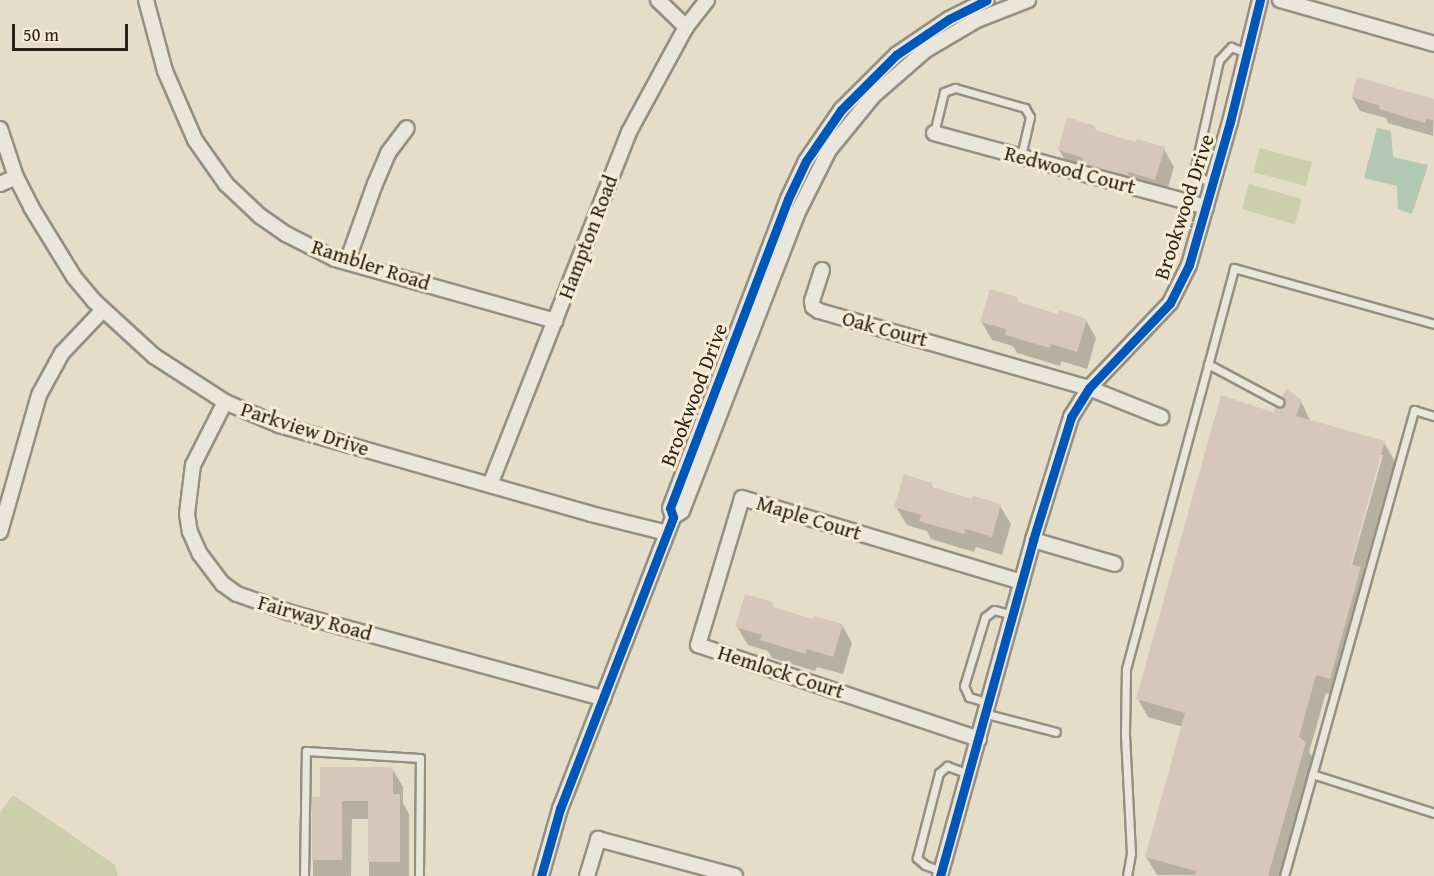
<!DOCTYPE html>
<html>
<head>
<meta charset="utf-8">
<style>
	body { margin:0 }
	#map { position:relative; width:1434px; height:876px; overflow:hidden; background:#e5ddc8; font-family:"Gentium Book Plus",serif }
	div>[style] { position:absolute }
	[style*='--x'] { left:calc(var(--x)*1px); top:calc(var(--y)*1px); width:calc(var(--w)*1px); rotate:calc(var(--a)*1deg) }
	.green>* { inset:0; background:#cbcfab; transform-origin:0 0 }
	.water>* { inset:0; background:#b2c7b4 }
	.shadow>* { inset:0; background:#0003 }
	.building>* { inset:0; background:#d6c7ba }
	.roads { filter:drop-shadow(2px 0 #958f83) drop-shadow(-2px 0 #958f83) drop-shadow(0 2px #958f83) drop-shadow(0 -2px #958f83) }
	.service>* { height:7px; margin:-3.5px; padding:0 3.5px; transform-origin:3.5px; border-radius:3.5px; background:#eae6dc }
	.minor>* { height:14px; margin:-7px; padding:0 7px; transform-origin:7px; border-radius:7px; background:#eae6dc }
	.cycleway>* { height:9px; margin:-4.5px; padding:0 4.5px; transform-origin:4.5px; border-radius:4.5px; background:#0057b8 }
	span { translate:-50% -50%; white-space:nowrap; text-align:center; line-height:1.15; -webkit-text-stroke:6px #f7ecd3; paint-order:stroke }
	.street-label { font-size:21px; color:#2a2118 }
	.scale { position:absolute; left:12px; top:24px; width:116px; height:27px; box-sizing:border-box; border:3px solid #2a2118; border-top:0; padding-left:8px; font-size:18px; line-height:21px; white-space:nowrap; color:#2a2118; -webkit-text-stroke:4px #f7ecd3; paint-order:stroke }
</style>
</head>
<body>
<div id="map">
	<div class="green">
		<div style="left:1260px;top:148px;width:54px;height:25px;rotate:15deg"></div>
		<div style="left:1249px;top:184px;width:55px;height:26px;rotate:16deg"></div>
		<div style="clip-path:polygon(13px 795px,115px 865px,118px 876px,0 876px,0 813px)"></div>
	</div>
	<div class="water">
		<div style="clip-path:polygon(1377px 128px,1391px 131px,1393px 157px,1428px 165px,1412px 214px,1398px 209px,1397px 186px,1364px 178px)"></div>
	</div>
	<div class="shadow">
		<div style="clip-path:polygon(1352px 97px,1434px 101px,1433px 136px,1388px 123px,1386px 118px,1360px 111px)"></div>
		<div style="clip-path:polygon(1094px 127px,1097px 132px,1137px 144px,1164px 149px,1174px 167px,1165px 198px,1070px 168px,1059px 150px)"></div>
		<div style="clip-path:polygon(1016px 298px,1020px 304px,1059px 316px,1086px 320px,1096px 338px,1087px 369px,1061px 361px,1060px 366px,1017px 353px,1013px 346px,992px 340px,981px 321px)"></div>
		<div style="clip-path:polygon(evenodd,1301px 401px,1311px 422px,1384px 443px,1395px 461px,1363px 573px,1371px 586px,1340px 697px,1326px 693px,1309px 752px,1315px 761px,1283px 876px,1157px 875px,1146px 857px,1183px 727px,1148px 717px,1138px 699px,1273px 414px,1301px 401px,1380px 455px,1383px 455px,1350px 571px,1347px 571px,1380px 455px)"></div>
		<div style="clip-path:polygon(931px 484px,934px 489px,973px 501px,1000px 506px,1011px 524px,1002px 555px,976px 547px,974px 552px,931px 539px,927px 531px,907px 525px,896px 507px)"></div>
		<div style="clip-path:polygon(772px 604px,775px 609px,814px 621px,842px 625px,852px 643px,843px 674px,817px 667px,815px 671px,772px 658px,768px 651px,748px 645px,737px 627px)"></div>
		<div style="clip-path:polygon(392px 768px,403px 787px,403px 803px,409px 814px,409px 876px,369px 876px,369px 819px,352px 819px,351px 876px,313px 876px,313px 798px,322px 798px)"></div>
	</div>
	<div class="building">
		<div style="clip-path:polygon(1357px 77px,1434px 99px,1434px 121px,1427px 118px,1425px 123px,1379px 109px,1380px 106px,1351px 97px)"></div>
		<div style="clip-path:polygon(1067px 117px,1095px 126px,1095px 130px,1136px 142px,1137px 139px,1165px 147px,1155px 180px,1129px 172px,1128px 176px,1082px 164px,1084px 158px,1058px 150px)"></div>
		<div style="clip-path:polygon(990px 289px,1017px 297px,1018px 302px,1058px 314px,1059px 310px,1087px 319px,1077px 352px,1051px 344px,1050px 348px,1005px 335px,1006px 329px,980px 322px)"></div>
		<div style="clip-path:polygon(1286px 389px,1302px 400px,1296px 416px,1385px 441px,1351px 564px,1361px 567px,1330px 679px,1316px 675px,1299px 737px,1306px 742px,1268px 876px,1195px 876px,1196px 871px,1145px 857px,1185px 713px,1136px 699px,1221px 395px,1273px 412px,1276px 407px,1284px 405px,1282px 397px)"></div>
		<div style="clip-path:polygon(904px 474px,932px 483px,932px 487px,972px 499px,973px 496px,1001px 504px,992px 537px,966px 529px,964px 534px,919px 521px,921px 515px,894px 507px)"></div>
		<div style="clip-path:polygon(745px 594px,773px 602px,773px 607px,813px 619px,814px 616px,843px 624px,833px 657px,807px 649px,805px 654px,760px 640px,762px 635px,735px 627px)"></div>
		<div style="clip-path:polygon(320px 767px,393px 767px,393px 794px,400px 794px,400px 862px,368px 862px,368px 801px,342px 801px,342px 860px,312px 860px,312px 797px,320px 797px)"></div>
	</div>
	<div class="roads">
		<div class="service">
			<div style="--x:934;--y:133;--w:42;--a:-76.3"></div>
			<div style="--x:944;--y:92;--w:12;--a:-20"></div>
			<div style="--x:955;--y:88;--w:73;--a:15.9"></div>
			<div style="--x:1025;--y:108;--w:10;--a:61"></div>
			<div style="--x:1030;--y:117;--w:40;--a:103"></div>
			<div style="--x:1212;--y:185;--w:22;--a:-144"></div>
			<div style="--x:1194;--y:172;--w:115;--a:-77.4"></div>
			<div style="--x:1219;--y:60;--w:18;--a:-47"></div>
			<div style="--x:1231;--y:47;--w:17;--a:21"></div>
			<div style="--x:1208;--y:364;--w:81;--a:28.2"></div>
			<div style="--x:989;--y:703;--w:21;--a:-163"></div>
			<div style="--x:969;--y:697;--w:12;--a:-114"></div>
			<div style="--x:964;--y:686;--w:72;--a:-73.1"></div>
			<div style="--x:985;--y:617;--w:11;--a:-38"></div>
			<div style="--x:994;--y:610;--w:20;--a:15"></div>
			<div style="--x:987;--y:714;--w:71;--a:14.6"></div>
			<div style="--x:1312;--y:774;--w:128;--a:17.7"></div>
			<div style="--x:941;--y:871;--w:17;--a:-159"></div>
			<div style="--x:925;--y:865;--w:11;--a:-139"></div>
			<div style="--x:917;--y:858;--w:88;--a:-75.5"></div>
			<div style="--x:939;--y:773;--w:11;--a:-41"></div>
			<div style="--x:947;--y:766;--w:23;--a:20"></div>
			<div style="--x:304;--y:876;--w:125;--a:-89.1"></div>
			<div style="--x:306;--y:751;--w:114;--a:3.5"></div>
			<div style="--x:420;--y:758;--w:118;--a:90.5"></div>
			<div style="--x:1127;--y:876;--w:23;--a:-80"></div>
			<div style="--x:1131;--y:853;--w:120;--a:-92.9"></div>
			<div style="--x:1125;--y:733;--w:64;--a:-89.1"></div>
			<div style="--x:1126;--y:669;--w:415;--a:-74.9"></div>
			<div style="--x:1234;--y:268;--w:208;--a:15.6"></div>
			<div style="--x:1284;--y:876;--w:484;--a:-74.4"></div>
			<div style="--x:1414;--y:410;--w:21;--a:17"></div>
		</div>
		<div class="minor">
			<div style="--x:146;--y:0;--w:73;--a:75"></div>
			<div style="--x:165;--y:71;--w:75;--a:66.5"></div>
			<div style="--x:195;--y:140;--w:54;--a:54.8"></div>
			<div style="--x:226;--y:184;--w:47;--a:43.3"></div>
			<div style="--x:260;--y:216;--w:32;--a:35"></div>
			<div style="--x:286;--y:234;--w:55;--a:27"></div>
			<div style="--x:335;--y:259;--w:229;--a:15.7"></div>
			<div style="--x:658;--y:0;--w:39;--a:44"></div>
			<div style="--x:1280;--y:0;--w:160;--a:15.9"></div>
			<div style="--x:0;--y:129;--w:51;--a:71.6"></div>
			<div style="--x:16;--y:177;--w:34;--a:63"></div>
			<div style="--x:31;--y:207;--w:82;--a:58.4"></div>
			<div style="--x:74;--y:277;--w:31;--a:50"></div>
			<div style="--x:94;--y:301;--w:81;--a:42.5"></div>
			<div style="--x:154;--y:356;--w:85;--a:32.9"></div>
			<div style="--x:225;--y:402;--w:59;--a:23.1"></div>
			<div style="--x:279;--y:425;--w:324;--a:15.9"></div>
			<div style="--x:591;--y:514;--w:78;--a:14"></div>
			<div style="--x:934;--y:133;--w:282;--a:15.2"></div>
			<div style="--x:0;--y:184;--w:17;--a:-24"></div>
			<div style="--x:347;--y:262;--w:83;--a:-70.3"></div>
			<div style="--x:375;--y:184;--w:34;--a:-67"></div>
			<div style="--x:388;--y:153;--w:31;--a:-53"></div>
			<div style="--x:822;--y:270;--w:33;--a:108"></div>
			<div style="--x:812;--y:301;--w:6;--a:81"></div>
			<div style="--x:813;--y:307;--w:7;--a:34"></div>
			<div style="--x:819;--y:311;--w:281;--a:15.9"></div>
			<div style="--x:1089;--y:388;--w:78;--a:21.9"></div>
			<div style="--x:225;--y:402;--w:71;--a:116.9"></div>
			<div style="--x:193;--y:465;--w:49;--a:97"></div>
			<div style="--x:187;--y:514;--w:18;--a:81"></div>
			<div style="--x:190;--y:532;--w:24;--a:66"></div>
			<div style="--x:200;--y:554;--w:38;--a:53"></div>
			<div style="--x:223;--y:584;--w:17;--a:36"></div>
			<div style="--x:237;--y:594;--w:54;--a:19.4"></div>
			<div style="--x:288;--y:612;--w:327;--a:15.3"></div>
			<div style="--x:490;--y:485;--w:379;--a:-68.5"></div>
			<div style="--x:629;--y:132;--w:119;--a:-61.5"></div>
			<div style="--x:686;--y:27;--w:34;--a:-52"></div>
			<div style="--x:673;--y:517;--w:11;--a:-34"></div>
			<div style="--x:682;--y:511;--w:318;--a:-68.8"></div>
			<div style="--x:797;--y:214;--w:72;--a:-63.4"></div>
			<div style="--x:829;--y:150;--w:70;--a:-50.8"></div>
			<div style="--x:873;--y:96;--w:70;--a:-41"></div>
			<div style="--x:926;--y:50;--w:59;--a:-30.5"></div>
			<div style="--x:977;--y:20;--w:55;--a:-21.4"></div>
			<div style="--x:0;--y:532;--w:142;--a:-74.1"></div>
			<div style="--x:39;--y:395;--w:48;--a:-61.3"></div>
			<div style="--x:62;--y:353;--w:59;--a:-46.4"></div>
			<div style="--x:1033;--y:540;--w:85;--a:16.3"></div>
			<div style="--x:979;--y:739;--w:296;--a:-161.5"></div>
			<div style="--x:698;--y:645;--w:153;--a:-73.3"></div>
			<div style="--x:742;--y:498;--w:292;--a:16.7"></div>
			<div style="--x:541;--y:876;--w:70;--a:-74.2"></div>
			<div style="--x:560;--y:809;--w:313;--a:-68.8"></div>
			<div style="--x:673;--y:517;--w:9;--a:-108"></div>
			<div style="--x:670;--y:508;--w:331;--a:-69.1"></div>
			<div style="--x:788;--y:199;--w:42;--a:-64.7"></div>
			<div style="--x:806;--y:161;--w:62;--a:-55.5"></div>
			<div style="--x:841;--y:110;--w:78;--a:-45"></div>
			<div style="--x:896;--y:55;--w:64;--a:-34.2"></div>
			<div style="--x:949;--y:19;--w:42;--a:-26.6"></div>
			<div style="--x:587;--y:876;--w:39;--a:-73"></div>
			<div style="--x:598;--y:839;--w:142;--a:15.1"></div>
			<div style="--x:940;--y:876;--w:349;--a:-74.5"></div>
			<div style="--x:1033;--y:540;--w:129;--a:-72.8"></div>
			<div style="--x:1071;--y:417;--w:34;--a:-58"></div>
			<div style="--x:1089;--y:388;--w:117;--a:-46.4"></div>
			<div style="--x:1170;--y:303;--w:42;--a:-63.4"></div>
			<div style="--x:1189;--y:265;--w:149;--a:-74"></div>
			<div style="--x:1230;--y:122;--w:126;--a:-76.2"></div>
		</div>
	</div>
	<div class="cycleway">
		<div style="--x:541;--y:876;--w:70;--a:-74.2"></div>
		<div style="--x:560;--y:809;--w:313;--a:-68.8"></div>
		<div style="--x:673;--y:517;--w:9;--a:-108"></div>
		<div style="--x:670;--y:508;--w:331;--a:-69.1"></div>
		<div style="--x:788;--y:199;--w:42;--a:-64.7"></div>
		<div style="--x:806;--y:161;--w:62;--a:-55.5"></div>
		<div style="--x:841;--y:110;--w:78;--a:-45"></div>
		<div style="--x:896;--y:55;--w:64;--a:-34.2"></div>
		<div style="--x:949;--y:19;--w:42;--a:-26.6"></div>
		<div style="--x:940;--y:876;--w:349;--a:-74.5"></div>
		<div style="--x:1033;--y:540;--w:129;--a:-72.8"></div>
		<div style="--x:1071;--y:417;--w:34;--a:-58"></div>
		<div style="--x:1089;--y:388;--w:117;--a:-46.4"></div>
		<div style="--x:1170;--y:303;--w:42;--a:-63.4"></div>
		<div style="--x:1189;--y:265;--w:149;--a:-74"></div>
		<div style="--x:1230;--y:122;--w:126;--a:-76.2"></div>
	</div>
	<div class="street-label">
		<span style="left:1070px;top:170px;rotate:15deg">Redwood Court</span>
		<span style="left:1184px;top:207px;rotate:-72deg">Brookwood Drive</span>
		<span style="left:588px;top:237px;rotate:-69deg">Hampton Road</span>
		<span style="left:371px;top:265px;rotate:18deg">Rambler Road</span>
		<span style="left:885px;top:329px;rotate:15deg">Oak Court</span>
		<span style="left:694px;top:395px;rotate:-69deg">Brookwood Drive</span>
		<span style="left:305px;top:429px;rotate:18deg">Parkview Drive</span>
		<span style="left:809px;top:518px;rotate:17deg">Maple Court</span>
		<span style="left:315px;top:618px;rotate:16deg">Fairway Road</span>
		<span style="left:781px;top:672px;rotate:18deg">Hemlock Court</span>
	</div>
	<div class="scale">50 m</div>
</div>
</body>
</html>
